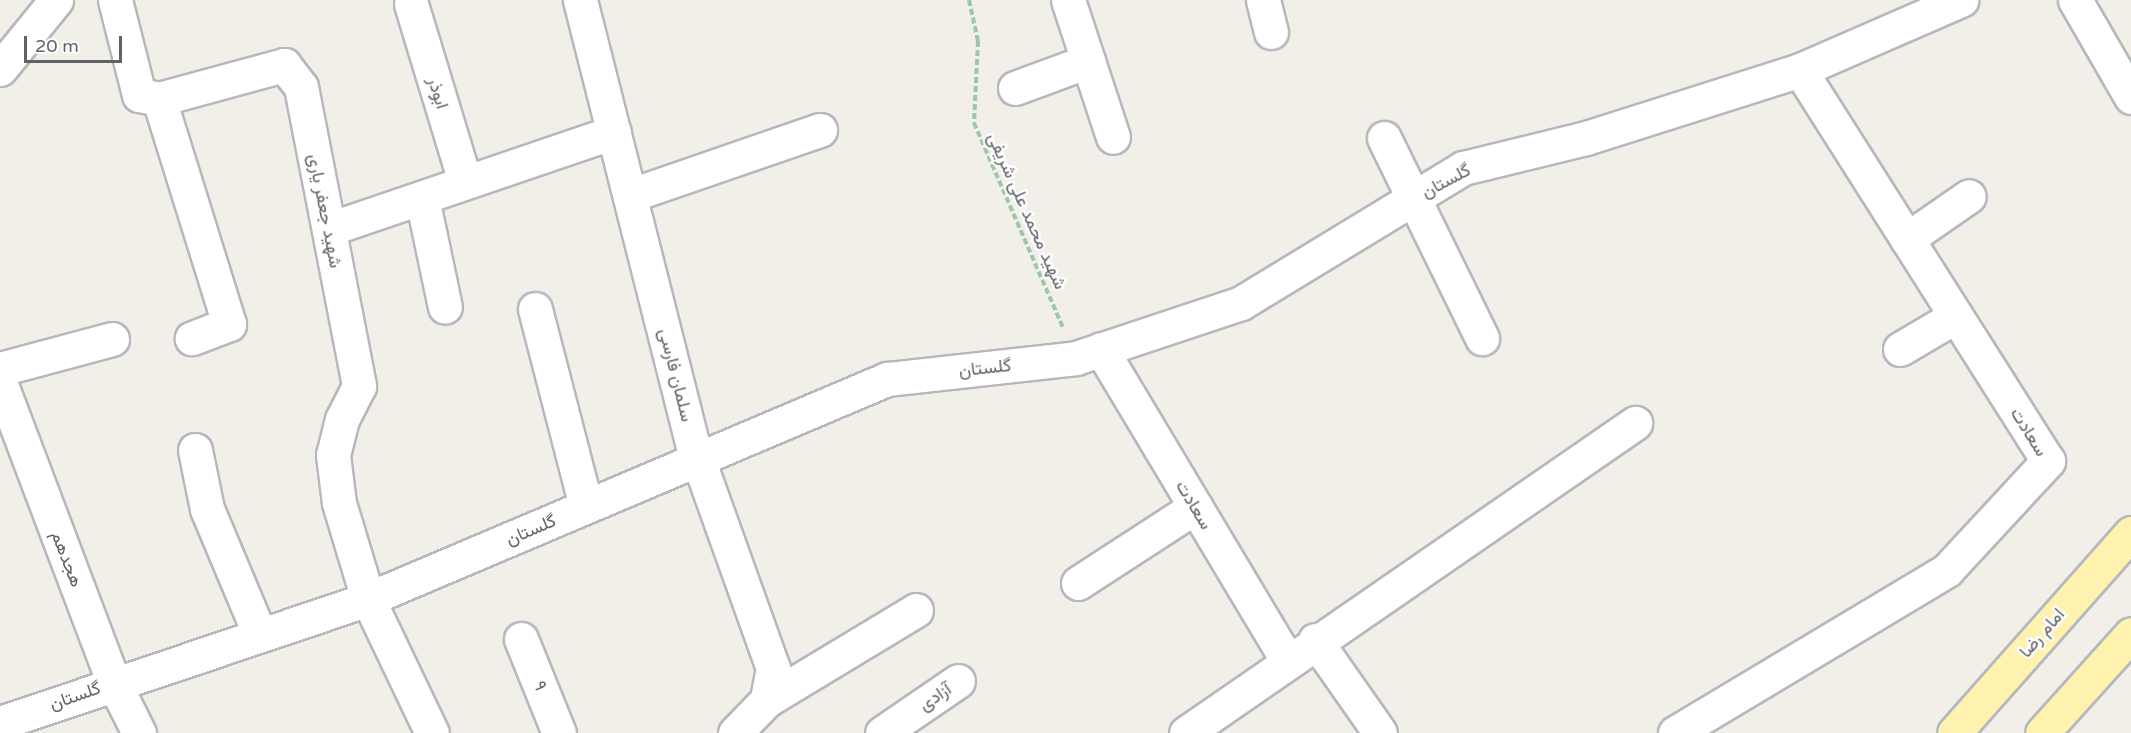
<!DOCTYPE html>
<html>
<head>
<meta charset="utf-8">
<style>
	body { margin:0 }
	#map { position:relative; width:2131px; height:733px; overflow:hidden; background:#f1efe8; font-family:"Varela Round",Vazirmatn,sans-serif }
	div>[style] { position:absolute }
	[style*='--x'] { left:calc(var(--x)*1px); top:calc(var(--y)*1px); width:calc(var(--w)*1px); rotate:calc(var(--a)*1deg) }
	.path>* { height:4px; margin-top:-2px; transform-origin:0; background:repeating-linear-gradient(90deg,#9cc7a9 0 6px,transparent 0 9px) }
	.roads { filter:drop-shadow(2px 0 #b5b8bc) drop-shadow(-2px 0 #b5b8bc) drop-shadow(0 2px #b5b8bc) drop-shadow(0 -2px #b5b8bc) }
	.minor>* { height:33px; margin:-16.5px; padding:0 16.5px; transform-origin:16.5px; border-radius:16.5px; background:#fff }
	.major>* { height:33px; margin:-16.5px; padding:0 16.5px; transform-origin:16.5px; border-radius:16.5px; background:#fff2af }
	span { translate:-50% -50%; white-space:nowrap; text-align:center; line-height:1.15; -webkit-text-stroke:4.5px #fff; paint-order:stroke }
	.street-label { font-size:18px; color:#5f6368 }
	.scale { position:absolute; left:24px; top:36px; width:98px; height:27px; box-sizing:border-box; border:3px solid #5f6368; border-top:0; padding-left:8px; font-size:18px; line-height:21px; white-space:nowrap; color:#5f6368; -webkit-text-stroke:4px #fff; paint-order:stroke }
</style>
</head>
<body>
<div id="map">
	<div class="path">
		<div style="--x:969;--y:0;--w:42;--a:77.6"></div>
		<div style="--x:978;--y:41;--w:82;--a:92.8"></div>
		<div style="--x:974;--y:123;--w:223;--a:66.5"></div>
	</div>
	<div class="roads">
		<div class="minor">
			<div style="--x:115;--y:0;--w:98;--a:75.8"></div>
			<div style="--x:139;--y:95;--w:20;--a:11"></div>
			<div style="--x:159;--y:99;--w:130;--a:-15.2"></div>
			<div style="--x:284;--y:65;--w:28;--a:52"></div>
			<div style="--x:301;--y:87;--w:305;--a:79"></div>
			<div style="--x:359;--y:386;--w:37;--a:117"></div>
			<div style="--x:342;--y:419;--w:37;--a:104"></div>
			<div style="--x:333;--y:455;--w:48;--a:82.9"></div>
			<div style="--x:339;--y:503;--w:100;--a:73.2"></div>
			<div style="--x:368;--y:599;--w:148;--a:64.5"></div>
			<div style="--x:580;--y:0;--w:459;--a:75.8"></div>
			<div style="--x:693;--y:445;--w:237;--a:70.3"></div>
			<div style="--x:773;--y:668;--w:33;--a:101"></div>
			<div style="--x:767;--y:700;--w:46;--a:134.1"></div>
			<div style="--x:1068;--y:0;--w:144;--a:71.8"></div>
			<div style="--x:1263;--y:0;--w:33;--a:76"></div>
			<div style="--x:2075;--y:0;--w:112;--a:60"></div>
			<div style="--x:411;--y:4;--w:186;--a:73.1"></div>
			<div style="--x:0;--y:69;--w:89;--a:-50.9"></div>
			<div style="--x:1015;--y:88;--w:78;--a:-20.3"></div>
			<div style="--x:159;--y:99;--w:236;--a:72.7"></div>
			<div style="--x:229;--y:324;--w:40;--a:159"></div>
			<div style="--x:1384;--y:138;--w:223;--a:63.9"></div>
			<div style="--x:631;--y:195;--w:200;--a:-19"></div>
			<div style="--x:422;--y:198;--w:111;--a:78.1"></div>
			<div style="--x:329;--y:229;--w:301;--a:-18.8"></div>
			<div style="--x:1907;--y:239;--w:75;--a:-34.7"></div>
			<div style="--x:535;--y:309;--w:203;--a:75.5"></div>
			<div style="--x:1101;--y:349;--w:362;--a:59.1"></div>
			<div style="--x:1900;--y:349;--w:65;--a:-30.5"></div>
			<div style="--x:0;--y:369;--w:116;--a:-15"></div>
			<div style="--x:0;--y:382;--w:322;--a:69.3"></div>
			<div style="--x:114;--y:683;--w:56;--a:63.4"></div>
			<div style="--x:195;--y:450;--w:60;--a:78.5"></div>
			<div style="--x:207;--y:509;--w:134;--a:67.2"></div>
			<div style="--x:1078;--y:583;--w:140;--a:-33"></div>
			<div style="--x:521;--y:639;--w:101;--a:68"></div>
			<div style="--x:1315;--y:640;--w:113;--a:55"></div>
			<div style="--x:767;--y:700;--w:174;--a:-31.1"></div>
			<div style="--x:0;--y:723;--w:388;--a:-18.6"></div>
			<div style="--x:368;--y:599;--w:564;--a:-22.97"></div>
			<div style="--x:887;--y:379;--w:190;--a:-6.3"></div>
			<div style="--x:1076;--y:358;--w:174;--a:-18.4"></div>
			<div style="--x:1241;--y:303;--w:260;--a:-31.3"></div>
			<div style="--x:1463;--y:168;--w:127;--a:-13.7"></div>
			<div style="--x:1586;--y:138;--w:225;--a:-17.6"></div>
			<div style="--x:1800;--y:70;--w:176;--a:-23.5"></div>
			<div style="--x:882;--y:733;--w:92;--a:-34.4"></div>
			<div style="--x:1186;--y:733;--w:546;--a:-34.62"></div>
			<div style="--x:1675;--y:733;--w:317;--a:-30.9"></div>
			<div style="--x:1947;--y:570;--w:149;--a:-47.2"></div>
			<div style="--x:2048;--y:461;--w:463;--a:-122.4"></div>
		</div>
		<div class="major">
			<div style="--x:1954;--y:733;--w:267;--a:-48.5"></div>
			<div style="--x:2042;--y:733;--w:133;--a:-48"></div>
		</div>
	</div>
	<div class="street-label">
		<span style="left:438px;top:93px;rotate:73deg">ابوذر</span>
		<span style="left:1446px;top:181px;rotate:-28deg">گلستان</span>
		<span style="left:325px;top:211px;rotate:79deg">شهید جعفر یاری</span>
		<span style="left:1027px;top:211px;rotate:66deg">شهید محمد علی شریفی</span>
		<span style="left:985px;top:368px;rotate:-6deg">گلستان</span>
		<span style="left:676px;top:375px;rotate:76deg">سلمان فارسی</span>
		<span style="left:2029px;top:432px;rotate:58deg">سعادت</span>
		<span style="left:1194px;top:505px;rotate:59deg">سعادت</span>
		<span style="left:531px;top:530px;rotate:-23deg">گلستان</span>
		<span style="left:67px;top:559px;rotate:69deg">هجدهم</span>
		<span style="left:2042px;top:633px;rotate:-49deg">امام رضا</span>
		<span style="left:540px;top:686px;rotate:68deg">۹</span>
		<span style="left:75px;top:696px;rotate:-19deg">گلستان</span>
		<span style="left:935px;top:697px;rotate:-34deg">آزادی</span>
	</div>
	<div class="scale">20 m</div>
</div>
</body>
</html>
